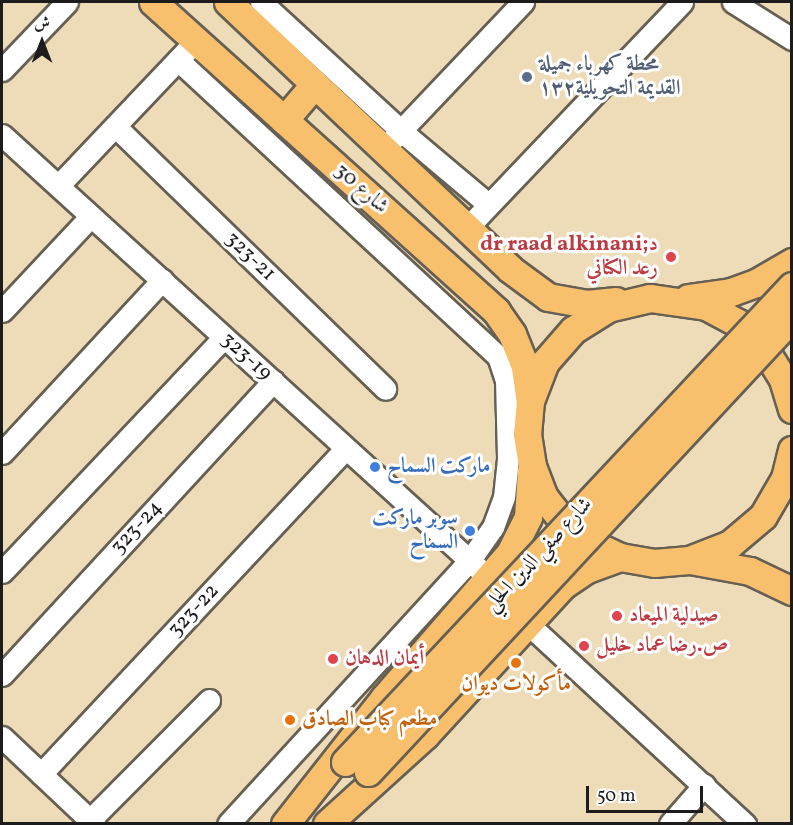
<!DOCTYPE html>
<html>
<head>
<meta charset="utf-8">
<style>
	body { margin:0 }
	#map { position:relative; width:793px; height:825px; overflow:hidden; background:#eedcb9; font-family:Vollkorn,Amiri,serif }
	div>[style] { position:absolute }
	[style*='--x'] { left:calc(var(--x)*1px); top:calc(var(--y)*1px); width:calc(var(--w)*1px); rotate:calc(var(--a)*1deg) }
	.roads { filter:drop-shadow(2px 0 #665f53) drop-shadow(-2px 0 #665f53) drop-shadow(0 2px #665f53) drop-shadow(0 -2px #665f53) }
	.minor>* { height:21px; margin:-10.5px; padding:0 10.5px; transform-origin:10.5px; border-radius:10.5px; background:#fff }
	.major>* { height:27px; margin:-13.5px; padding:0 13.5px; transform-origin:13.5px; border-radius:13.5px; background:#f8bf6c }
	.bridges { filter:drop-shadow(2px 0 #665f53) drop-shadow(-2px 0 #665f53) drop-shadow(0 2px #665f53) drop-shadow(0 -2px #665f53) }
	.major-bridge>* { height:27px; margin:-13.5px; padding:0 13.5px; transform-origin:13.5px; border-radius:13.5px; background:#f8bf6c }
	.dots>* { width:16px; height:16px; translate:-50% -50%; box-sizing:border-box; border:3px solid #fff; border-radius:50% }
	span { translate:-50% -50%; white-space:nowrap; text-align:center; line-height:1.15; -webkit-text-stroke:6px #fff; paint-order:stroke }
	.service-label { font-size:21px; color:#4e5e75; font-weight:700 }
	.left { translate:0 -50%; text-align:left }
	.street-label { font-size:21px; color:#1c1c1c }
	.health-label { font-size:21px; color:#be3a42; font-weight:700 }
	.right { translate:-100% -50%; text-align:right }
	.shop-label { font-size:21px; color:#366cbe; font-weight:700 }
	.food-label { font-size:21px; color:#c56008; font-weight:700 }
	.frame { position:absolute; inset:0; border:3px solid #1c1c1c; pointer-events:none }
	.north { position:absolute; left:12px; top:12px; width:60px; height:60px; -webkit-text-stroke:4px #fff; paint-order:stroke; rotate:0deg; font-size:16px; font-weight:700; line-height:24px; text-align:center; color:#1c1c1c }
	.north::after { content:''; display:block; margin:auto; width:21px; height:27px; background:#1c1c1c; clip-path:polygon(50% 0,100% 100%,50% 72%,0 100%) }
	.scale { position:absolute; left:586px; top:786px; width:117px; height:27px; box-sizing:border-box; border:3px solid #1c1c1c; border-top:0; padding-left:8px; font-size:18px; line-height:21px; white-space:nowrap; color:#1c1c1c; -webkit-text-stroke:4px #fff; paint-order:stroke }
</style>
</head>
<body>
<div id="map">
	<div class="roads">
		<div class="minor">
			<div style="--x:261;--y:2;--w:189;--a:42.6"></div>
			<div style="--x:400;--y:130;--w:115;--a:40.1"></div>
			<div style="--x:733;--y:2;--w:70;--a:32.1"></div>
			<div style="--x:178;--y:60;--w:436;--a:42.8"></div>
			<div style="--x:498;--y:356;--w:25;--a:72"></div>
			<div style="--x:506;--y:380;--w:79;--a:88.5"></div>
			<div style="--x:508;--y:459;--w:38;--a:96"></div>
			<div style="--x:504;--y:497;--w:32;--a:110"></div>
			<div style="--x:493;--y:527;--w:40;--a:124.9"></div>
			<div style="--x:470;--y:560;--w:358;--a:132.5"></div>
			<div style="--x:2;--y:70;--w:94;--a:-46.3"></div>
			<div style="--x:115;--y:126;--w:377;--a:44.2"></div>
			<div style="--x:2;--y:135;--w:646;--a:42.3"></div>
			<div style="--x:391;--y:141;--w:192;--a:-46.5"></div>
			<div style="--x:58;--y:186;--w:189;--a:-46.5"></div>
			<div style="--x:467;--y:228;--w:312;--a:-46.4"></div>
			<div style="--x:2;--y:311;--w:130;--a:-46.9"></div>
			<div style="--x:2;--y:453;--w:236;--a:-47.2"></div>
			<div style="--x:2;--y:572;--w:323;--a:-46.6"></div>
			<div style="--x:527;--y:623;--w:297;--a:42.7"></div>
			<div style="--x:2;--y:675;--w:400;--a:-47.3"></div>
			<div style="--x:2;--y:737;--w:127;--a:43.4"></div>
			<div style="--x:41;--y:774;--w:446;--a:-46.9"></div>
			<div style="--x:90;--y:820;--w:169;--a:-45.2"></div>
			<div style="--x:670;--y:824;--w:52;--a:-48.9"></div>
		</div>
		<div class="major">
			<div style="--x:153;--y:2;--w:462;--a:42"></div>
			<div style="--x:496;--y:311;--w:28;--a:55"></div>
			<div style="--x:512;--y:334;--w:35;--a:68"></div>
			<div style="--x:525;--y:367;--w:34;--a:82"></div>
			<div style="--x:228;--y:2;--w:388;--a:43.4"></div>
			<div style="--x:510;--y:269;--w:47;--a:36.4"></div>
			<div style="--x:548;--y:297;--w:40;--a:10"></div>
			<div style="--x:587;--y:304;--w:29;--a:-6"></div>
			<div style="--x:284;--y:120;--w:46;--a:-49.4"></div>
			<div style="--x:688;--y:298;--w:43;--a:-7.9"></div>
			<div style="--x:731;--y:292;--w:27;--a:-20"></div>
			<div style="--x:756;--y:283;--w:42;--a:-30.3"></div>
			<div style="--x:792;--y:409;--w:31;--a:-107"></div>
			<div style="--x:783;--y:379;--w:36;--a:-122"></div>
			<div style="--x:764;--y:348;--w:36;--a:-136"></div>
			<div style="--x:738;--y:323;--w:36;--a:-152"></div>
			<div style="--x:706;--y:306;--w:57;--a:-171.9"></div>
			<div style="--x:650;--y:298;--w:43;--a:166.6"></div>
			<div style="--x:608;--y:308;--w:41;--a:147.8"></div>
			<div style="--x:573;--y:330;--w:43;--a:131.2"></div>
			<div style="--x:545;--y:362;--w:42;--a:111"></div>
			<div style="--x:530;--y:401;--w:33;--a:95"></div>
			<div style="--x:527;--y:434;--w:32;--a:81"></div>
			<div style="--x:532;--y:466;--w:33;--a:69"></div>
			<div style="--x:544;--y:497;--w:33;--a:52"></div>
			<div style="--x:564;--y:523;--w:33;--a:38"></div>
			<div style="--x:590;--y:543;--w:33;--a:25"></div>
			<div style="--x:620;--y:557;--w:35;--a:10"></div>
			<div style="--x:654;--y:563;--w:35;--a:-5"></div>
			<div style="--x:689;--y:560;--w:44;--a:-21.3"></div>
			<div style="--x:730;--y:544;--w:43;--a:-40.3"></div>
			<div style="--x:763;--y:516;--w:44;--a:-59.9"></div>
			<div style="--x:785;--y:478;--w:29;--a:-76"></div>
			<div style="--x:690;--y:560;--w:61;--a:10.4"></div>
			<div style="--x:750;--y:571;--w:47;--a:25.5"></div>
			<div style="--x:285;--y:824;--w:160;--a:-51.8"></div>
			<div style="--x:384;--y:698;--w:192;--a:-49"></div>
			<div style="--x:510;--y:553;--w:40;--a:-63.4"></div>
			<div style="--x:528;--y:517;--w:47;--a:-86.3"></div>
			<div style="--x:327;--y:824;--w:132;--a:-42.2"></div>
			<div style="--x:425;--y:735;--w:204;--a:-47.4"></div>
			<div style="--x:563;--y:585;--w:29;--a:-34"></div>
			<div style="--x:587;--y:569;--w:35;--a:-20"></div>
		</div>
	</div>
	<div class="bridges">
		<div class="major-bridge">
			<div style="--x:345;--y:762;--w:653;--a:-46.8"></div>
			<div style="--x:368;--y:772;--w:622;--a:-47.02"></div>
		</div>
	</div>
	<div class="dots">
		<div style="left:527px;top:77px;background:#5c6f8a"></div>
		<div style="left:671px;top:257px;background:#e0444e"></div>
		<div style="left:375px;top:467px;background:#3f7fe0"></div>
		<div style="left:470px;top:531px;background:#3f7fe0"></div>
		<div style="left:617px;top:616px;background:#e0444e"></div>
		<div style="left:584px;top:646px;background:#e0444e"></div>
		<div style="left:333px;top:659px;background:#e0444e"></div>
		<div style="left:516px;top:663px;background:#e8710a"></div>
		<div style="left:290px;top:720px;background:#e8710a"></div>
	</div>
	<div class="service-label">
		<span class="left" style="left:539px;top:77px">محطة كهرباء جميلة<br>القديمة التحويلية١٣٢</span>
	</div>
	<div class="street-label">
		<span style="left:361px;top:189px;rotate:42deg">شارع 30</span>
		<span style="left:250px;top:257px;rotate:44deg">323-21</span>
		<span style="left:246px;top:357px;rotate:42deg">323-19</span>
		<span style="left:137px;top:528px;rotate:-47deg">323-24</span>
		<span style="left:539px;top:555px;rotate:-47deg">شارع صفي الدين الحلي</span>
		<span style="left:194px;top:611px;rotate:-47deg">323-22</span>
	</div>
	<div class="health-label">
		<span class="right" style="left:658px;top:257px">dr raad alkinani;د<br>رعد الكناني</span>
		<span class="left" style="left:629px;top:616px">صيدلية الميعاد</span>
		<span class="left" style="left:596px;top:646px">ص.رضا عماد خليل</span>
		<span class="left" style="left:345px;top:659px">أيمان الدهان</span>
	</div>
	<div class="shop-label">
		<span class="left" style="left:387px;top:467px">ماركت السماح</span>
		<span class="right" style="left:458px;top:531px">سوبر ماركت<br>السماح</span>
	</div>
	<div class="food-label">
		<span style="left:516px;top:685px">مأكولات ديوان</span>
		<span class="left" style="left:302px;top:720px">مطعم كباب الصادق</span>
	</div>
	<div class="frame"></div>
	<div class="north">ش</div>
	<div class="scale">50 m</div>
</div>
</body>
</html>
